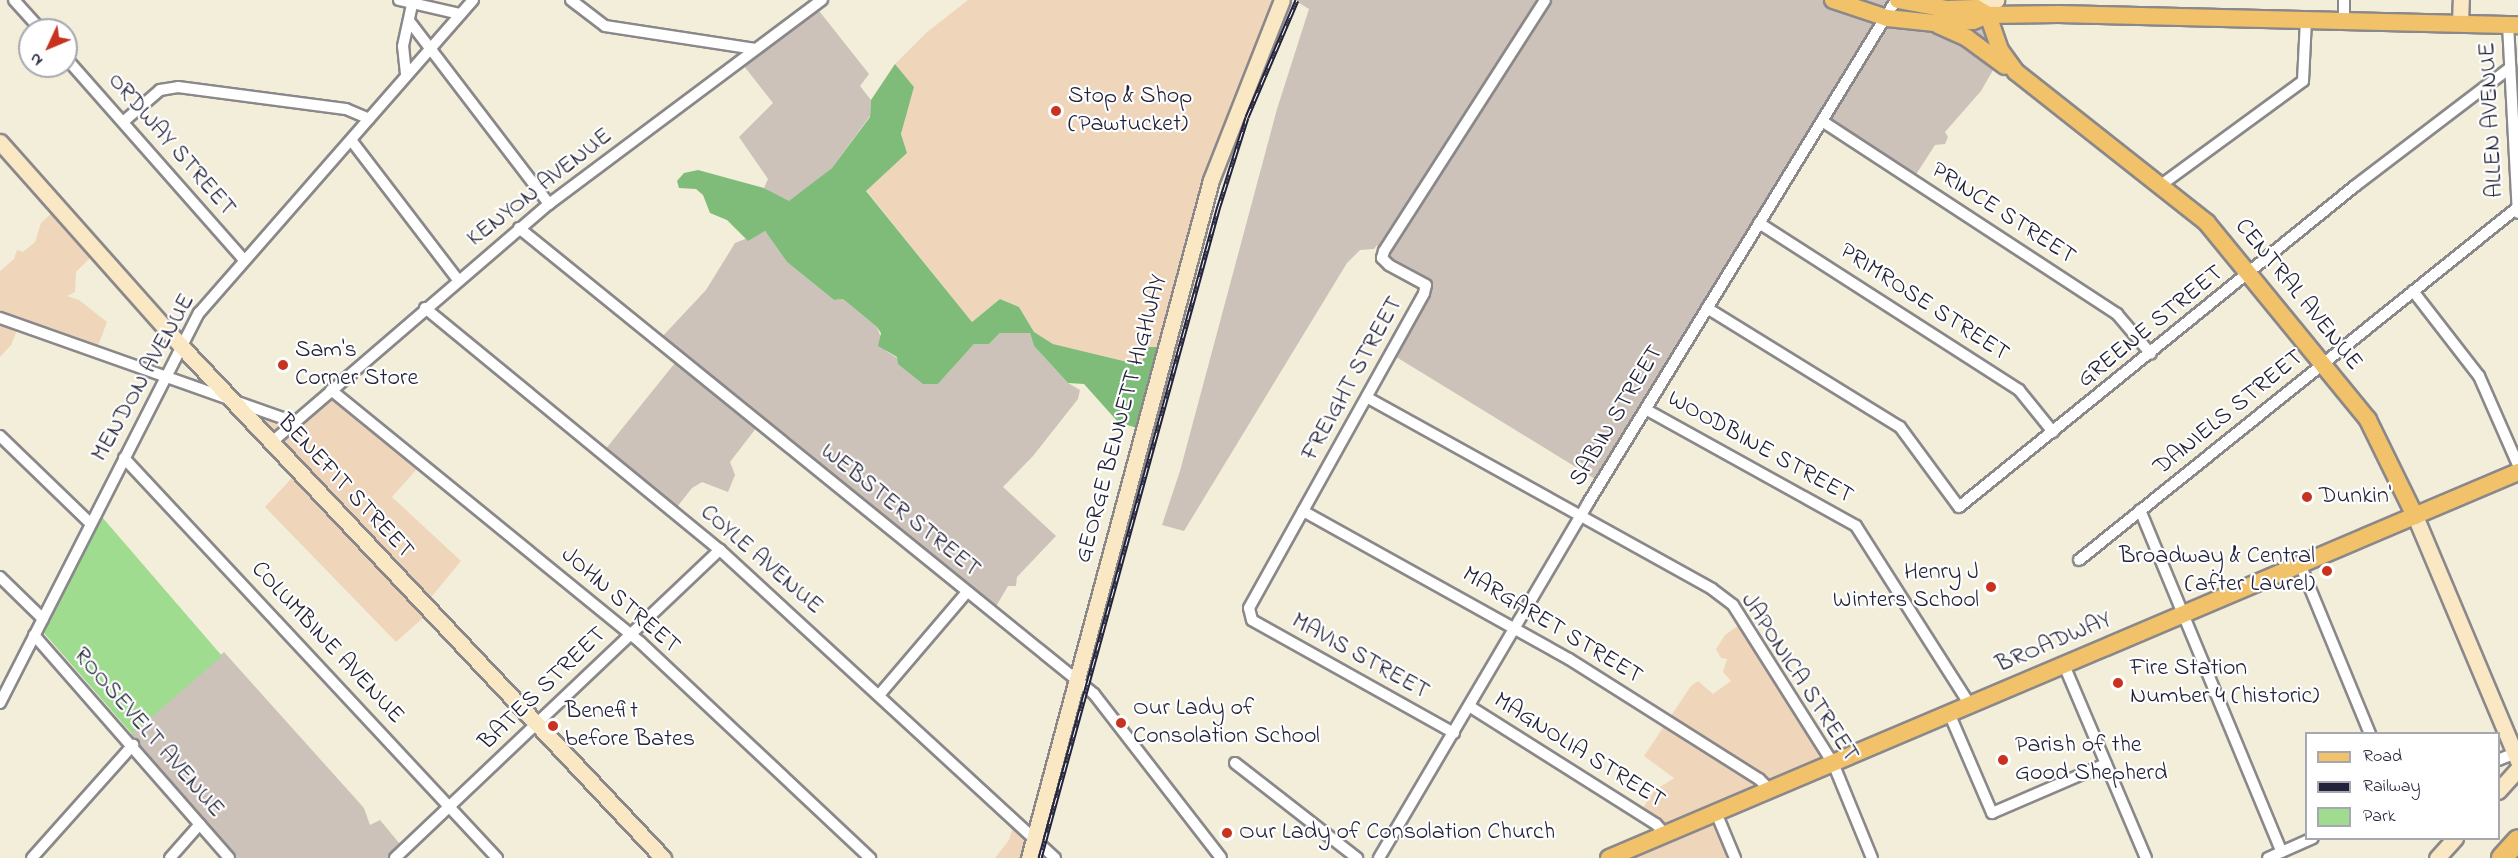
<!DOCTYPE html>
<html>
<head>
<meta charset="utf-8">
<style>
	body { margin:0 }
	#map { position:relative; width:2518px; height:858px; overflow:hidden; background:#f3eeda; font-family:"Indie Flower",sans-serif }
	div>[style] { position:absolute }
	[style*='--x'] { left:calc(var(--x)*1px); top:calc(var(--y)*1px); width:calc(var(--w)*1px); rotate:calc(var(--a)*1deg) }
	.built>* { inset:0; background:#efd6bb }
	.industrial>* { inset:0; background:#cdc2b9 }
	.green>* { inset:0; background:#9fdc90 }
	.forest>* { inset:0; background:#7fbc7a }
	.roads { filter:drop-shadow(2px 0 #8a888a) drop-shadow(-2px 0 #8a888a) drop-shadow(0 2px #8a888a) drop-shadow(0 -2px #8a888a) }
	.street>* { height:10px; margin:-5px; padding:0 5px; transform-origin:5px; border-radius:5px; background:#fff }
	.secondary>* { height:15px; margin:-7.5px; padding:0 7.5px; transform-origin:7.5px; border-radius:7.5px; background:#fae7c3 }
	.primary>* { height:16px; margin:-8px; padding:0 8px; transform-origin:8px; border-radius:8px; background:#f2c26a }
	.highway>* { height:20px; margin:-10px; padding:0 10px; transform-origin:10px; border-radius:10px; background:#f2c26a }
	.rail>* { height:5px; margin-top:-2.5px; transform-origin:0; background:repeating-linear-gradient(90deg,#fff 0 9px,#22223b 0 18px); box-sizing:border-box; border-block:2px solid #22223b }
	.dots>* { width:16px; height:16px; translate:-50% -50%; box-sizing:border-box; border:3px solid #fff; border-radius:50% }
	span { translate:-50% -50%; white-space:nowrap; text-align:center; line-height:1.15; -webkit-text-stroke:4.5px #fff; paint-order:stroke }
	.poi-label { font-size:24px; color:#22223b }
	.left { translate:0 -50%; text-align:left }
	.right { translate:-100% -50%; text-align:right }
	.street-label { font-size:24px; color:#22223b }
	.legend { position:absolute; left:2305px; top:732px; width:195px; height:108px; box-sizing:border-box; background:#fff; border:2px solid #a7a7b1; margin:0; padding:8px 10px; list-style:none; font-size:18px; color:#22223b }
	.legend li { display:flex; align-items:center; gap:12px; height:30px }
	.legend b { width:30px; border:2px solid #a7a7b1 }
	.north { position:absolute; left:18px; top:18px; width:60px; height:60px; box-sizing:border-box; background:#fff; border:2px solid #a7a7b1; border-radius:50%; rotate:226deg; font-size:16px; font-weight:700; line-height:24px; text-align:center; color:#22223b }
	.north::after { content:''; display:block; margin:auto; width:21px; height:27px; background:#c8321e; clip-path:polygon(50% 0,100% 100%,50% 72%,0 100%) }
</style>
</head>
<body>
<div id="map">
	<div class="built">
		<div style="clip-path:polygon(968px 0,1282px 0,1258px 53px,1166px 347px,1140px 365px,1053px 344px,1034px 332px,1019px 307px,1000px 299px,972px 322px,866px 190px,907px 153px,901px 134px,914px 87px,895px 64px,926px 33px)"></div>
		<div style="clip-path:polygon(59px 206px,99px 249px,76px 272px,75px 292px,67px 296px,79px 300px,107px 322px,98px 346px,20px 323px,11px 345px,0 357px,0 271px,14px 259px,17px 250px,23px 252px,35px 242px,41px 223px)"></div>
		<div style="clip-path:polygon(332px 389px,424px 461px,392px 497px,461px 561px,428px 601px,433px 609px,396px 642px,265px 507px,300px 469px,242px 400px,279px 413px,298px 415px)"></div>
		<div style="clip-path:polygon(1746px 620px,1835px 759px,1719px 811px,1737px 858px,1611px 858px,1664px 835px,1643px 808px,1654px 791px,1674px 778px,1644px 756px,1691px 686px,1698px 681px,1713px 694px,1731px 681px,1723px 672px,1727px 659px,1721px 658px,1716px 649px,1725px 635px)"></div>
		<div style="clip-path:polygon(1016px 818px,1019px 818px,1059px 858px,995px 858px,1009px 840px)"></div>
	</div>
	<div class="industrial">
		<div style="clip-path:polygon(1294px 0,1923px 0,1993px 12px,2000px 58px,1981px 91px,1945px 132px,1948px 137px,1945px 144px,1935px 145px,1915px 176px,1825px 118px,1600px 482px,1393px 355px,1427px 287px,1382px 258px,1377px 245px,1374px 249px,1360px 250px,1347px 263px,1184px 531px,1162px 525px,1180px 471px,1277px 109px,1309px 9px)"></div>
		<div style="clip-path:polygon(816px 7px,869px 74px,860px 86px,871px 100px,870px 116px,832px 168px,789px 202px,764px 188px,768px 179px,739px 137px,773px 103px,740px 61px)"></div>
		<div style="clip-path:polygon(765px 231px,787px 262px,834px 300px,843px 299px,877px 327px,886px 351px,938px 384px,974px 344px,989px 344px,1000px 333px,1017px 331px,1030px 333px,1034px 346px,1068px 383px,1080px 390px,1078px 399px,1033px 456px,1003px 487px,1056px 536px,1017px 577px,1016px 586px,1008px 586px,994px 610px,760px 423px,730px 462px,735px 475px,728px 492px,702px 482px,692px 488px,677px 507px,604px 451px,679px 358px,660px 339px,706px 290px,735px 243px)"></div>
		<div style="clip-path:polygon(224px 652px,364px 808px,370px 825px,380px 820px,404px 849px,394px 858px,233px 858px,127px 738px)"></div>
	</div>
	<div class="green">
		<div style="clip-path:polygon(102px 517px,222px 656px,132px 734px,44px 633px)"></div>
	</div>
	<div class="forest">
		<div style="clip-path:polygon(895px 64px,914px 87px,901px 134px,907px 153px,866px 191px,972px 322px,1000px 299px,1019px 307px,1034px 332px,1053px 344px,1140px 365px,1149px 347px,1166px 347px,1140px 429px,1118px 422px,1084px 384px,1068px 383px,1034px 346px,1030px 333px,1000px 333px,989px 344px,974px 344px,938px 384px,923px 384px,898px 364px,897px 357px,878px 346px,881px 333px,877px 327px,843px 299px,834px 300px,787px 262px,765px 231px,748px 241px,727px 220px,710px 213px,703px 195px,696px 189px,679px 188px,677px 181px,684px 173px,698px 170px,764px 188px,789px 201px,832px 168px,870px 117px,871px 100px)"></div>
	</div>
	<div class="roads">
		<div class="street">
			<div style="--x:14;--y:0;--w:40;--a:48"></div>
			<div style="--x:399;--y:0;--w:63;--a:12.9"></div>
			<div style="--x:571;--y:0;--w:43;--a:37.4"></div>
			<div style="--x:605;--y:26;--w:152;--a:8.7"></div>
			<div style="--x:2344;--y:20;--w:20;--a:-90"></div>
			<div style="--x:410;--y:22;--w:229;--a:52.6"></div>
			<div style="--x:2508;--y:24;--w:189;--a:87"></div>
			<div style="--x:66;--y:58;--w:269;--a:48.6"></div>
			<div style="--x:406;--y:74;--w:28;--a:-96"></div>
			<div style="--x:403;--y:46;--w:47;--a:-77.7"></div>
			<div style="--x:1822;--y:121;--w:353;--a:33.2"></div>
			<div style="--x:2117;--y:314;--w:52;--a:49.6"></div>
			<div style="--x:123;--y:122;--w:49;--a:-40.9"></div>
			<div style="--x:160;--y:90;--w:18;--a:-9"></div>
			<div style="--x:178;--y:87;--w:169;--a:7.5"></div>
			<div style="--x:346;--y:109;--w:25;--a:23"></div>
			<div style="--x:351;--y:140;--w:176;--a:52.6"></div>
			<div style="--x:2161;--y:185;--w:176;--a:-36.2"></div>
			<div style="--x:2303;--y:81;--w:61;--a:-87.2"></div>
			<div style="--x:1759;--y:223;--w:309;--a:32.7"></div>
			<div style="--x:2019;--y:390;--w:54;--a:51"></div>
			<div style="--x:519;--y:228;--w:740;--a:39.02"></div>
			<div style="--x:1094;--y:694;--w:207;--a:52.2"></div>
			<div style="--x:2413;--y:291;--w:108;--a:52.2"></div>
			<div style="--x:2479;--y:376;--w:97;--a:66.3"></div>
			<div style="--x:425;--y:308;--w:382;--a:39.4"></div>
			<div style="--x:720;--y:550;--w:455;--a:42.6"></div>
			<div style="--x:1707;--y:308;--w:227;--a:31.7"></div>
			<div style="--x:1900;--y:427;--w:99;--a:53.6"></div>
			<div style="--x:1959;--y:507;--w:510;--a:-39.03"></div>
			<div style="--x:2355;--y:186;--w:195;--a:-37.3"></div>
			<div style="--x:0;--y:318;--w:312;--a:19.5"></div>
			<div style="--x:331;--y:390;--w:399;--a:39.2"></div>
			<div style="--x:640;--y:642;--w:316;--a:43.2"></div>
			<div style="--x:1368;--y:398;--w:393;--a:29"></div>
			<div style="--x:1712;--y:589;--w:26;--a:37"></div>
			<div style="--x:1733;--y:605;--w:187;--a:57.7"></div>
			<div style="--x:1833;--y:763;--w:103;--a:67.7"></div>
			<div style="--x:1647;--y:410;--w:239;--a:29"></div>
			<div style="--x:1856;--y:526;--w:212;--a:57.5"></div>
			<div style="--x:0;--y:436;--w:125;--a:44"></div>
			<div style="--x:272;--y:442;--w:365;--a:-40.7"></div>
			<div style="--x:549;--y:204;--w:341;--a:-36.8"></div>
			<div style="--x:124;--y:458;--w:547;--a:47"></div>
			<div style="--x:2140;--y:510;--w:370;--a:67.5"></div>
			<div style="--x:1303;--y:511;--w:304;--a:29.1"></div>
			<div style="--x:1569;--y:659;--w:225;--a:32.3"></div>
			<div style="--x:1759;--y:779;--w:16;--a:45"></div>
			<div style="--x:2079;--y:560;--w:562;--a:-38.79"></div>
			<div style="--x:2300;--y:564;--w:184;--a:67.6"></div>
			<div style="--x:0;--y:577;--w:60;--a:44.3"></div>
			<div style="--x:34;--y:635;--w:296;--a:48.8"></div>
			<div style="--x:2064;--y:665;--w:210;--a:67"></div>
			<div style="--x:880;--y:694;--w:134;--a:-49.5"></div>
			<div style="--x:0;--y:703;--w:438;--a:-63"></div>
			<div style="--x:199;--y:313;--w:416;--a:-48.8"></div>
			<div style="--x:1469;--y:706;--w:221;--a:32.3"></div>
			<div style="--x:1656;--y:824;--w:13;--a:48"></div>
			<div style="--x:1949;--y:713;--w:109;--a:66.7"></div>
			<div style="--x:1992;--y:813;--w:124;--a:-23.3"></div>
			<div style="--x:1454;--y:733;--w:231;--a:-150.8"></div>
			<div style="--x:1252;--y:620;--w:12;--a:-104"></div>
			<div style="--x:1249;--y:608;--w:360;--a:-60.9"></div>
			<div style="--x:1424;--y:293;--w:8;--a:-76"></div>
			<div style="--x:1426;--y:285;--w:42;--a:-151.6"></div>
			<div style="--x:1389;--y:265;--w:10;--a:-135"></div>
			<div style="--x:1382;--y:258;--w:7;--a:-74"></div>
			<div style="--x:1384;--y:251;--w:298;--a:-57.3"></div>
			<div style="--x:2498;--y:760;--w:22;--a:-22"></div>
			<div style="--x:1235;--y:763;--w:155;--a:37.9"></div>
			<div style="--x:1717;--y:815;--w:47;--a:67.3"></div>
			<div style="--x:32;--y:858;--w:152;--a:-48.2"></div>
			<div style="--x:170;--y:858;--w:45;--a:-48.6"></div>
			<div style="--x:395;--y:858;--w:448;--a:-43.5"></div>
			<div style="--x:1379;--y:858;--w:412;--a:-59.5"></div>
			<div style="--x:1588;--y:503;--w:590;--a:-58.52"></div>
			<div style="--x:2268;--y:858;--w:49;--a:-24"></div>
		</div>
		<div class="secondary">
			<div style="--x:1976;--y:8;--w:22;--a:-22"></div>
			<div style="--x:2460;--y:23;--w:23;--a:-88"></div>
			<div style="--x:0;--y:142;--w:274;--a:48.4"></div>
			<div style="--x:182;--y:347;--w:702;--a:46.73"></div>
			<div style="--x:2415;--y:516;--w:266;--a:67.2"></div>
			<div style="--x:2498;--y:791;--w:30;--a:-48"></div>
			<div style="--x:1029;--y:858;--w:702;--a:-74.97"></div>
			<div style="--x:1211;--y:180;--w:193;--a:-68.5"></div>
			<div style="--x:2437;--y:858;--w:27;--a:-48"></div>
		</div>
		<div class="primary">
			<div style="--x:1833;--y:0;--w:57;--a:18.4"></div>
			<div style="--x:1887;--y:18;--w:48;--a:5.9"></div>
			<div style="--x:1935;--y:23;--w:38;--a:-3"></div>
			<div style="--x:1973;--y:21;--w:16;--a:-22"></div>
			<div style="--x:1988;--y:15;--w:70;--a:-0.8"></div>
			<div style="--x:2058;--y:14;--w:460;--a:1.4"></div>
			<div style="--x:1898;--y:0;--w:50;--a:10.4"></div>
			<div style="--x:1947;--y:9;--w:29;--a:-2"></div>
			<div style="--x:1976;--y:8;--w:14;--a:30"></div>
			<div style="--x:1988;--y:15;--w:37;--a:71"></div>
			<div style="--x:2000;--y:50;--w:27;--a:54"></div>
			<div style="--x:2016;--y:72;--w:243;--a:38.3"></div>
			<div style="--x:2207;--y:223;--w:254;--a:50.7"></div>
			<div style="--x:2368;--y:420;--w:107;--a:63.9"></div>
			<div style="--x:1938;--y:25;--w:32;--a:24"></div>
			<div style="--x:1967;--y:38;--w:47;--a:36.4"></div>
			<div style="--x:1609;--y:858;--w:988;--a:-23.01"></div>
		</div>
		<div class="highway">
			<div style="--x:2502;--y:858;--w:24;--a:-48"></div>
		</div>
	</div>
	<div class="rail">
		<div style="--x:1040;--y:858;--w:673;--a:-74.66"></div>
		<div style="--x:1218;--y:209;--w:96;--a:-72.5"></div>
		<div style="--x:1247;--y:117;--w:127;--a:-66.9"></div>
	</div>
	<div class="dots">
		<div style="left:1056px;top:111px;background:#c8321e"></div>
		<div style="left:283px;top:365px;background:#c8321e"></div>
		<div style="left:2307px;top:497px;background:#c8321e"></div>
		<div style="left:2327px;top:571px;background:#c8321e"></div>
		<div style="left:1991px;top:587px;background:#c8321e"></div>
		<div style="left:2118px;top:683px;background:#c8321e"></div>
		<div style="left:1121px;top:723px;background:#c8321e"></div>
		<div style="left:553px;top:726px;background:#c8321e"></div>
		<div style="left:2003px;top:760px;background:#c8321e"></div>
		<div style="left:1227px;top:833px;background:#c8321e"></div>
	</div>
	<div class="poi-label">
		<span class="left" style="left:1068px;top:111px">Stop &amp; Shop<br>(Pawtucket)</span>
		<span class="left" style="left:295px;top:365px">Sam's<br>Corner Store</span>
		<span class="left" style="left:2319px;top:497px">Dunkin'</span>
		<span class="right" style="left:2315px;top:571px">Broadway &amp; Central<br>(after Laurel)</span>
		<span class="right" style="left:1979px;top:587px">Henry J<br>Winters School</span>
		<span class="left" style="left:2130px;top:683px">Fire Station<br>Number 4 (historic)</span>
		<span class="left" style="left:1133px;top:723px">Our Lady of<br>Consolation School</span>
		<span class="left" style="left:565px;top:726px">Benefit<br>before Bates</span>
		<span class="left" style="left:2015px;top:760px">Parish of the<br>Good Shepherd</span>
		<span class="left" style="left:1239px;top:833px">Our Lady of Consolation Church</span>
	</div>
	<div class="street-label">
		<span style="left:2492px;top:120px;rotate:-93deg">ALLEN AVENUE</span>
		<span style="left:171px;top:145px;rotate:49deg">ORDWAY STREET</span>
		<span style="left:540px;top:188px;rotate:-38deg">KENYON AVENUE</span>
		<span style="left:2003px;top:214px;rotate:33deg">PRINCE STREET</span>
		<span style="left:2298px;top:295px;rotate:51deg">CENTRAL AVENUE</span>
		<span style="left:1924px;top:303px;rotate:33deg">PRIMROSE STREET</span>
		<span style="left:2151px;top:327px;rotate:-39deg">GREENE STREET</span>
		<span style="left:144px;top:378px;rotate:-61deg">MENDON AVENUE</span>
		<span style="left:1353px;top:379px;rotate:-61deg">FREIGHT STREET</span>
		<span style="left:2229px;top:413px;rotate:-39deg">DANIELS STREET</span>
		<span style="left:1617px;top:416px;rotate:-59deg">SABIN STREET</span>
		<span style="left:1122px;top:419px;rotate:-75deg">GEORGE BENNETT HIGHWAY</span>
		<span style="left:1760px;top:448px;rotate:29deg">WOODBINE STREET</span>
		<span style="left:345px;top:487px;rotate:47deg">BENEFIT STREET</span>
		<span style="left:900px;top:511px;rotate:39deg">WEBSTER STREET</span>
		<span style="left:761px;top:560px;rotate:41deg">COYLE AVENUE</span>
		<span style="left:620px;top:601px;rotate:41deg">JOHN STREET</span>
		<span style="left:1552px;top:626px;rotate:31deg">MARGARET STREET</span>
		<span style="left:327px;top:643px;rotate:47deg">COLUMBINE AVENUE</span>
		<span style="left:2054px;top:643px;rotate:-23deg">BROADWAY</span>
		<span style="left:1360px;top:657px;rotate:29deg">MAVIS STREET</span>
		<span style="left:1799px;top:678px;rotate:57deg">JAPONICA STREET</span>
		<span style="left:543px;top:689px;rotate:-44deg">BATES STREET</span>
		<span style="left:148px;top:733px;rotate:49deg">ROOSEVELT AVENUE</span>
		<span style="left:1579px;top:751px;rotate:32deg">MAGNOLIA STREET</span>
	</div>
	<ul class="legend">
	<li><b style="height:8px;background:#f2c26a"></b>Road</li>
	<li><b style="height:8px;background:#22223b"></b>Railway</li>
	<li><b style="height:16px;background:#9fdc90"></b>Park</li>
	</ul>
	<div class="north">N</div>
</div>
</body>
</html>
